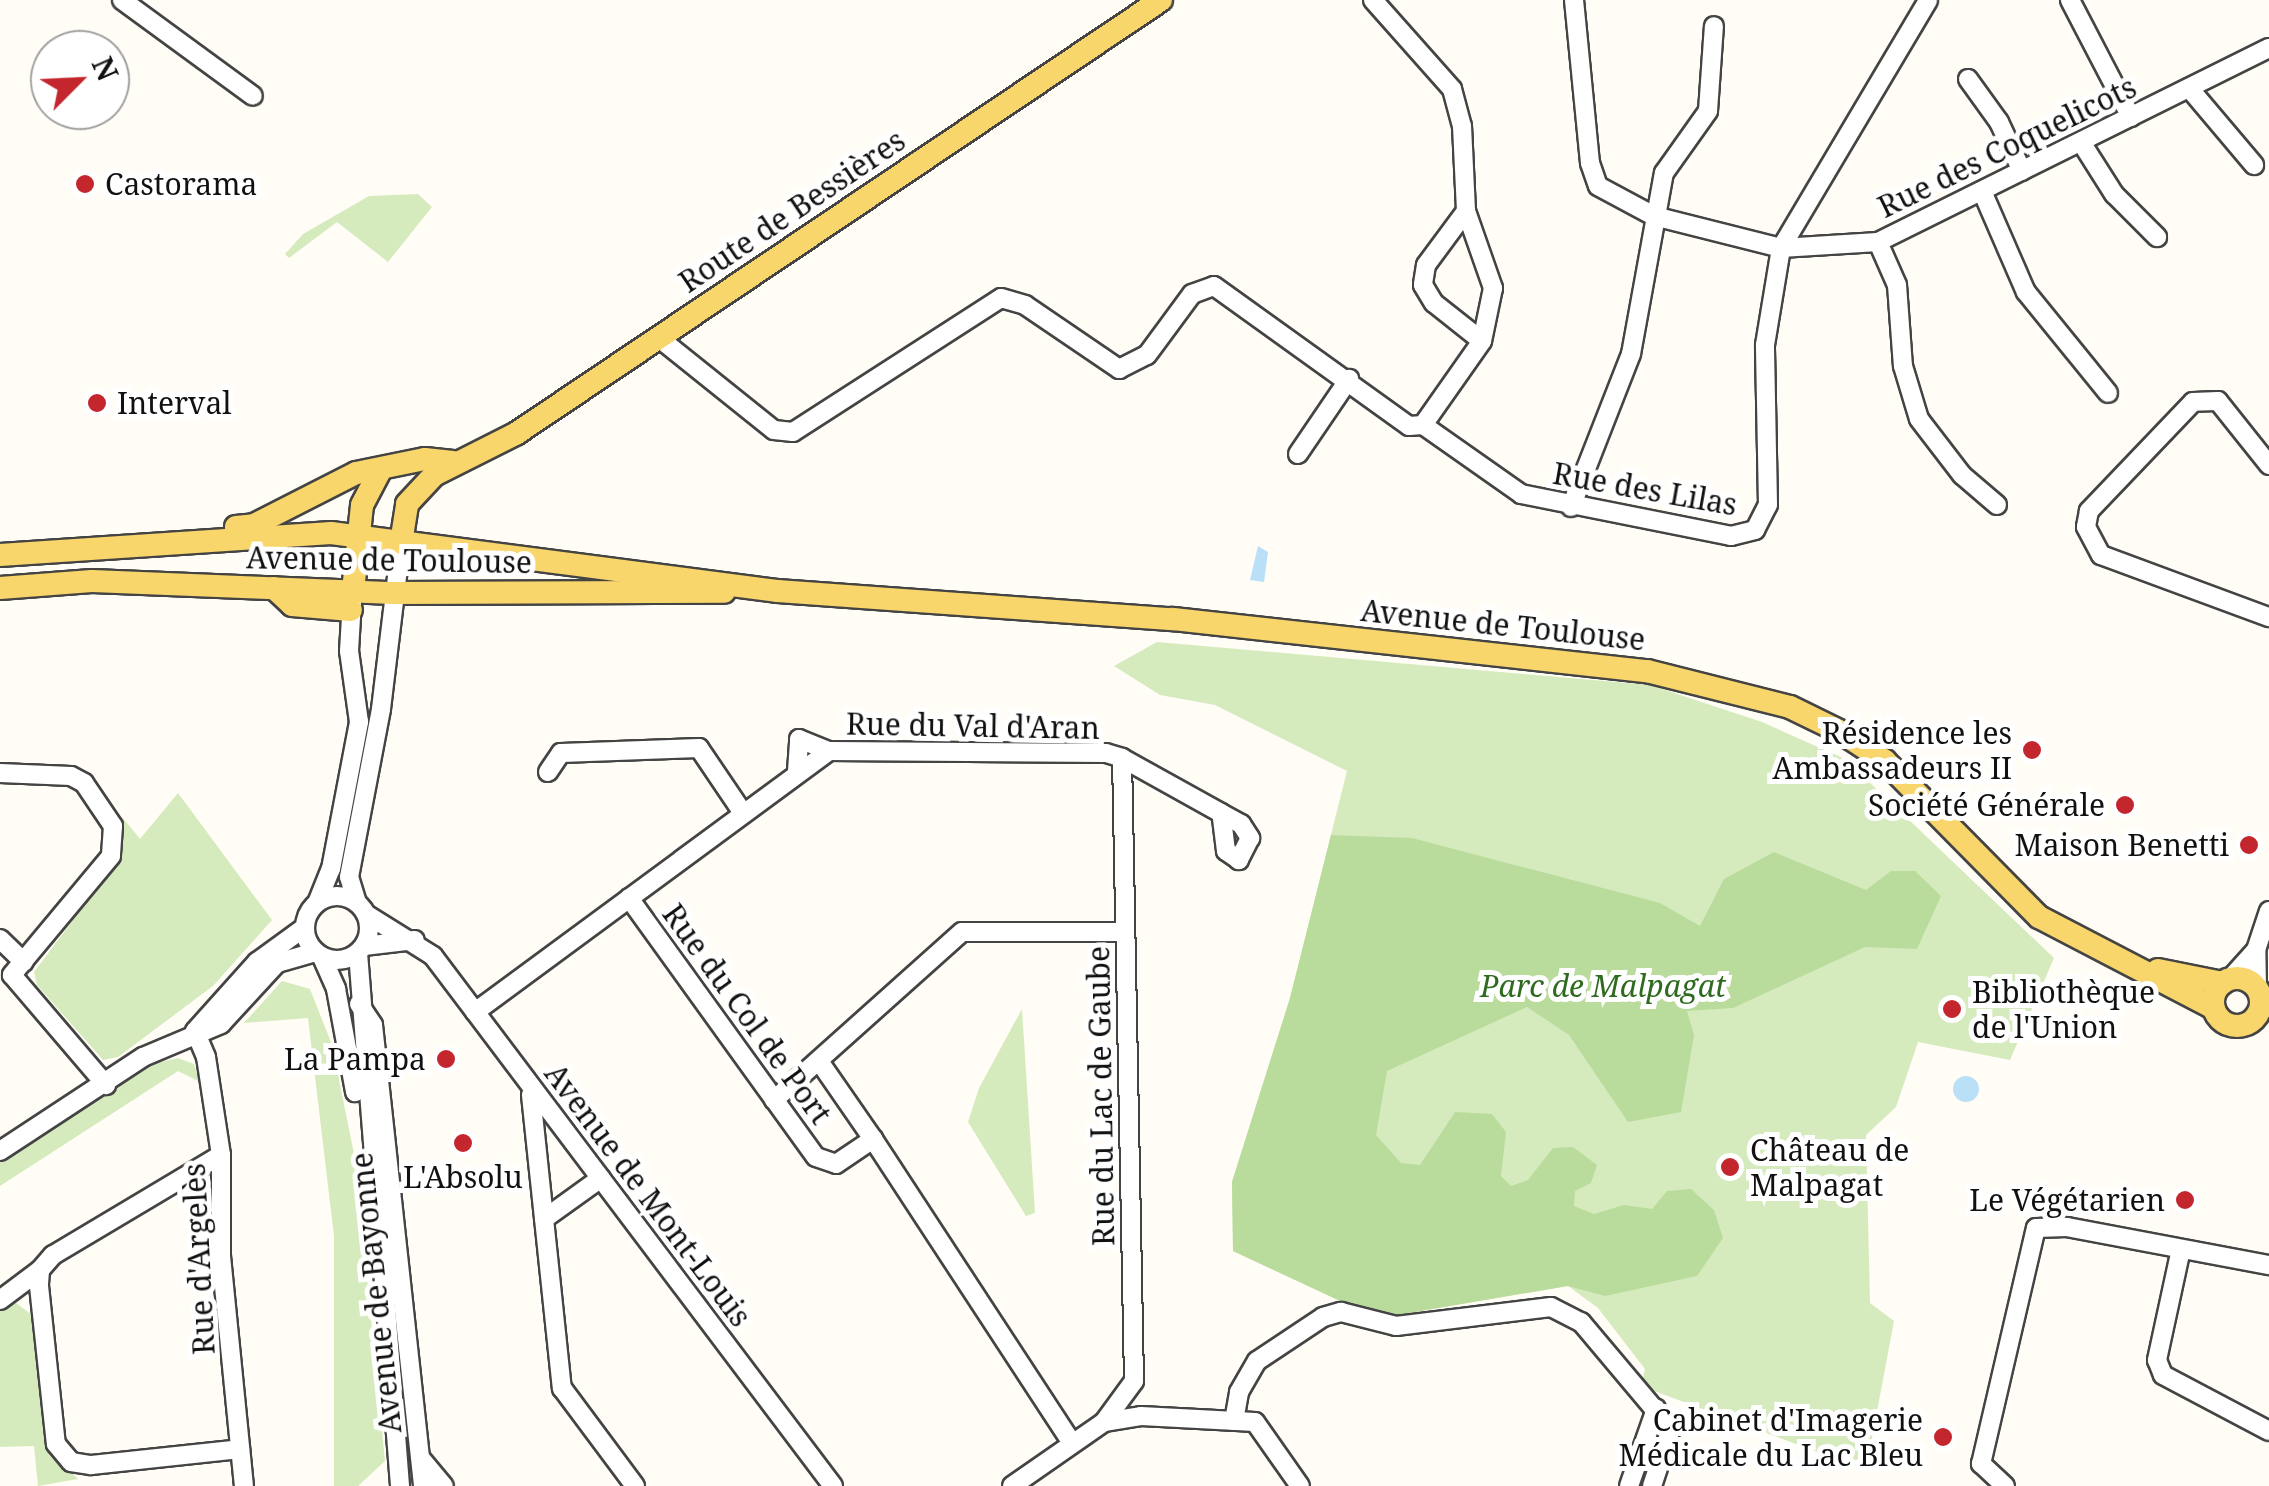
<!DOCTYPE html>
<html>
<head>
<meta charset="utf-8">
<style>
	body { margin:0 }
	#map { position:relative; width:2269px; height:1486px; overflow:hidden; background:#fffdf5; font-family:"Noto Serif",serif }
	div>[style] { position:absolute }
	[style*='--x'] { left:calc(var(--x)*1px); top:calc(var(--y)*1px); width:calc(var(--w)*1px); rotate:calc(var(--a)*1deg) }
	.green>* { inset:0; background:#d5ebbd }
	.forest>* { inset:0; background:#b9dc9c }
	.water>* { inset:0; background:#b9e0f7 }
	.round { border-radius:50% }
	.roads { filter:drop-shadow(2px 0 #444) drop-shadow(-2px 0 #444) drop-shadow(0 2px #444) drop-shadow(0 -2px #444) }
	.minor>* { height:18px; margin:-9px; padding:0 9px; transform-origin:9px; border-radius:9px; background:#fff }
	.minor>.ring { margin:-9px; padding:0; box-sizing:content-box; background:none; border:18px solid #fff; border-radius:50% }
	.major>* { height:22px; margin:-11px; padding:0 11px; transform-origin:11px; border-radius:11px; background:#f9d66b }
	.major>.ring { margin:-11px; padding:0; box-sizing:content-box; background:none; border:22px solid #f9d66b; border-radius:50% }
	.dots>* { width:28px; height:28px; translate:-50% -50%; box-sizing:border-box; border:5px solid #fff; border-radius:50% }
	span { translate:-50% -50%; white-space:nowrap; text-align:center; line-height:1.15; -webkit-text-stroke:10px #fff; paint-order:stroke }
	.street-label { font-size:30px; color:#111 }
	.poi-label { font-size:30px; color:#111 }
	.left { translate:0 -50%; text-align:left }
	.right { translate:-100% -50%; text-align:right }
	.park-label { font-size:30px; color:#2f6b1f; font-style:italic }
	.north { position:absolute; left:30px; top:30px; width:100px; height:100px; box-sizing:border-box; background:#fff; border:2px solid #a0a0a0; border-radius:50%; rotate:66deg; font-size:28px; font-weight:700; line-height:40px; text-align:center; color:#111 }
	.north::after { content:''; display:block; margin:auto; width:35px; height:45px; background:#c4262e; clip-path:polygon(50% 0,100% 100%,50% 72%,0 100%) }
</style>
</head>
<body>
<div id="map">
	<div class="green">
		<div style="clip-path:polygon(418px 194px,432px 207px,388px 262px,337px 222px,289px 258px,285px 254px,303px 234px,369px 196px)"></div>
		<div style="clip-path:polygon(1157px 642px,1650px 685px,1762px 722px,1845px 759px,2054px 958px,2010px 1060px,1918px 1042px,1896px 1107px,1866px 1135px,1870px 1303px,1894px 1321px,1866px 1470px,1641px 1386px,1645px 1369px,1598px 1308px,1568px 1286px,1391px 1316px,1338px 1300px,1233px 1251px,1232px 1182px,1290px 998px,1347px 771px,1215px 705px,1160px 695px,1114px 666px)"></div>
		<div style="clip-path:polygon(178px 793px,272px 920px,213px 986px,118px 1057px,103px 1060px,37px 985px,34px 972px,122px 855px,123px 818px,140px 839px)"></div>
		<div style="clip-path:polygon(282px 981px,310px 989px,332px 1045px,356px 1164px,385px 1461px,358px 1486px,334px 1486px,334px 1236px,308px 1018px,244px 1023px)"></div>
		<div style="clip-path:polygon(1022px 1009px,1035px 1213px,1026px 1216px,968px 1122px,979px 1088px)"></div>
		<div style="clip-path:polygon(178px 1058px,194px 1064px,200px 1082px,178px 1071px,0 1186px,0 1162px,156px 1063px)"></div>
		<div style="clip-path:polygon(12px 1300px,36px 1318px,48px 1449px,78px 1479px,38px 1486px,34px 1446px,0 1447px,0 1308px)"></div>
	</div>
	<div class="forest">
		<div style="clip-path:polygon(1331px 835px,1412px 838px,1660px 903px,1700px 926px,1724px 879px,1774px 852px,1866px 890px,1891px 871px,1915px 871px,1941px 896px,1917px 949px,1865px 947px,1733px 1008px,1687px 1011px,1694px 1035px,1681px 1112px,1628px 1122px,1569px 1035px,1527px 1007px,1387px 1071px,1376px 1135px,1401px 1163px,1420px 1165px,1455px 1112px,1492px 1114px,1506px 1132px,1501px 1176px,1511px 1186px,1528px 1180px,1553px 1148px,1573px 1147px,1597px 1165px,1591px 1183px,1575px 1191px,1574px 1206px,1594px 1214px,1624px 1205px,1652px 1209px,1667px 1191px,1691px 1189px,1714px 1210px,1723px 1238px,1697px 1276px,1605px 1296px,1568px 1286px,1391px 1316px,1338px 1300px,1233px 1251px,1232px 1182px,1290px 998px)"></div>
	</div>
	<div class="water">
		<div style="clip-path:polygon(1258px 546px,1268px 552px,1264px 582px,1250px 580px)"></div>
		<div class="round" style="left:1953px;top:1076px;width:26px;height:26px"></div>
	</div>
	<div class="roads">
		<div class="minor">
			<div style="--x:122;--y:0;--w:162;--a:36.2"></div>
			<div style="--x:1373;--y:0;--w:119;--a:48.4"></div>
			<div style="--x:1452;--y:89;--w:38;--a:75"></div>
			<div style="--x:1462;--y:126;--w:85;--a:87.3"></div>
			<div style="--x:1466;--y:211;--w:82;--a:70.7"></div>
			<div style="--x:1493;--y:288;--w:54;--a:101.7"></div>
			<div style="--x:1482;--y:341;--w:103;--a:125.1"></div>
			<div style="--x:1423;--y:425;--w:120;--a:35.1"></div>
			<div style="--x:1521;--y:494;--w:214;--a:11.3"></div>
			<div style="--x:1731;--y:536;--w:25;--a:-14"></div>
			<div style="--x:1755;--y:530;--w:28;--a:-63"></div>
			<div style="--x:1768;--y:505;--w:160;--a:-91.1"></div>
			<div style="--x:1765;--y:345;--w:98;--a:-80.6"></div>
			<div style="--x:1781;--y:248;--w:288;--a:-59.3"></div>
			<div style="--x:1574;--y:0;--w:164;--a:84.4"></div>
			<div style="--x:1590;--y:163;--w:24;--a:71"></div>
			<div style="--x:1598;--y:186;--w:64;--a:28.2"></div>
			<div style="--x:1654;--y:216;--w:131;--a:14.1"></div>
			<div style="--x:1781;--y:248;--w:97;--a:-3.5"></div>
			<div style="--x:1878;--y:242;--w:436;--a:-26.4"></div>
			<div style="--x:2070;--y:0;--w:132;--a:62.5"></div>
			<div style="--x:1968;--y:79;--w:53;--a:54.2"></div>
			<div style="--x:1999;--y:122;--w:54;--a:64.9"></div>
			<div style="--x:2189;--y:88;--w:101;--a:49.8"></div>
			<div style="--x:2081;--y:142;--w:62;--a:57.6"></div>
			<div style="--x:2114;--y:194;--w:61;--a:45"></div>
			<div style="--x:1982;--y:191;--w:110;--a:66.5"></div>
			<div style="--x:2026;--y:292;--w:130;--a:50.9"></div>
			<div style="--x:1466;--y:211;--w:67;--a:126.5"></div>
			<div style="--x:1426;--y:265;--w:20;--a:99"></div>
			<div style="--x:1423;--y:285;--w:21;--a:59"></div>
			<div style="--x:1434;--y:303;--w:61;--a:38.4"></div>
			<div style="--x:1878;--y:242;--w:47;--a:66.2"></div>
			<div style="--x:1897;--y:285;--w:81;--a:85.8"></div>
			<div style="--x:1903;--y:366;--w:55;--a:73.2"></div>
			<div style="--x:1919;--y:419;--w:71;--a:52.5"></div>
			<div style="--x:1962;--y:475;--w:46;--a:40.6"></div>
			<div style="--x:659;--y:338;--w:147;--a:38.7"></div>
			<div style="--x:774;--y:430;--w:19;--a:6"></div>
			<div style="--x:793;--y:432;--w:247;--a:-32.8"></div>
			<div style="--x:1001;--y:298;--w:25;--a:16"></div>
			<div style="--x:1025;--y:305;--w:114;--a:34.2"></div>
			<div style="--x:1119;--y:369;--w:31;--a:-27"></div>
			<div style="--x:1147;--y:355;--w:76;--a:-53.6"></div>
			<div style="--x:1192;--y:294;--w:23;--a:-20"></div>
			<div style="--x:1214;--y:286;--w:240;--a:35.7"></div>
			<div style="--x:1409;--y:426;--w:14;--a:-4"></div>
			<div style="--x:1298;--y:454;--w:91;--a:-55.8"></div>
			<div style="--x:2269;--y:465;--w:82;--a:-128.6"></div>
			<div style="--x:2218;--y:401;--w:25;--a:178"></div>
			<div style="--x:2193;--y:402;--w:151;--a:133.7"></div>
			<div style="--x:2089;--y:511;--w:16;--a:101"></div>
			<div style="--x:2086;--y:527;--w:32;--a:62"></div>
			<div style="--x:2101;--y:555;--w:179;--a:20.3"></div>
			<div style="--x:1571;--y:507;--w:164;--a:-68.6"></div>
			<div style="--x:1631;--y:354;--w:184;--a:-79.7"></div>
			<div style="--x:1664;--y:173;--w:76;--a:-54.6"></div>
			<div style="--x:1708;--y:111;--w:85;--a:-86"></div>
			<div style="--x:797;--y:771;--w:32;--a:-86"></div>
			<div style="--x:799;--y:739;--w:32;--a:22"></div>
			<div style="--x:548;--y:772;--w:23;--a:-56"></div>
			<div style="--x:561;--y:753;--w:138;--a:-2.1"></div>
			<div style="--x:699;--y:748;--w:78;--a:55.9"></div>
			<div style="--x:0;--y:773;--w:71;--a:2.4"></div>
			<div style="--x:71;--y:776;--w:15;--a:28"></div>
			<div style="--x:84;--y:783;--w:52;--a:56"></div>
			<div style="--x:113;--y:826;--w:30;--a:94"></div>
			<div style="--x:111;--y:856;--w:155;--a:129.8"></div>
			<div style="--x:12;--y:975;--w:145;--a:49.5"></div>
			<div class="ring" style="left:305px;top:896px;width:46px;height:46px"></div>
			<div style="--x:629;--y:898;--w:319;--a:54.2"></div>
			<div style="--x:816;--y:1157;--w:21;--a:19"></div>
			<div style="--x:836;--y:1164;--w:45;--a:-34"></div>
			<div style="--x:873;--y:1139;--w:363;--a:56.8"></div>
			<div style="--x:317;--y:903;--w:37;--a:-68"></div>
			<div style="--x:331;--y:869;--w:150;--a:-79.2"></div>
			<div style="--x:359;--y:722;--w:72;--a:-98"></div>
			<div style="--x:349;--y:651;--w:51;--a:-86.6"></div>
			<div style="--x:357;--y:903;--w:27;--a:-107"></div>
			<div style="--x:349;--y:877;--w:171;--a:-79.2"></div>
			<div style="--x:381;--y:709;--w:167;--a:-83.1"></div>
			<div style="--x:366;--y:914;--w:79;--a:32.1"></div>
			<div style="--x:433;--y:956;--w:664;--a:52.96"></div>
			<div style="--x:0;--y:939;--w:33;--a:44"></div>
			<div style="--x:364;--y:946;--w:51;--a:-6.7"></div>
			<div style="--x:358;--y:953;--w:535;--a:85.49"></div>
			<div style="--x:322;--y:957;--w:35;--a:66"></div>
			<div style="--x:336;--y:989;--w:105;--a:79.5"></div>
			<div style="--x:2229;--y:980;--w:40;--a:-48"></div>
			<div style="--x:2257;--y:989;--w:39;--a:-91"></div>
			<div style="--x:2256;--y:950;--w:41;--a:-71.6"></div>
			<div style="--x:359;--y:1004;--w:25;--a:56"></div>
			<div style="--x:373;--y:1025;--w:464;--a:83.8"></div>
			<div style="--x:475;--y:1012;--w:440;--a:-36.4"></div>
			<div style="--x:829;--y:751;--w:277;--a:0.4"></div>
			<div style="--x:1106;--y:753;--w:17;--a:17"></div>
			<div style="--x:1122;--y:758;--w:113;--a:29.1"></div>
			<div style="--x:1221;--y:813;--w:23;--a:29"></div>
			<div style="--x:1241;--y:824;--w:17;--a:57"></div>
			<div style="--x:1250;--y:838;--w:25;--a:117"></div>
			<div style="--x:1239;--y:860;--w:16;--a:-145"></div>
			<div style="--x:1226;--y:851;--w:38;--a:-97"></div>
			<div style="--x:195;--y:1031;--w:28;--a:67"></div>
			<div style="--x:206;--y:1057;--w:99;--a:81.3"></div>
			<div style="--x:221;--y:1155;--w:101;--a:90"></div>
			<div style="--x:221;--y:1256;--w:231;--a:84.3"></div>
			<div style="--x:195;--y:1031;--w:93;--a:-48.1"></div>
			<div style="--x:257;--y:962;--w:59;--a:-36.1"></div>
			<div style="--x:819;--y:1061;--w:95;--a:55.3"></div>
			<div style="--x:531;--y:1095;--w:295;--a:84"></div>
			<div style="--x:562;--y:1388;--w:122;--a:53.3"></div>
			<div style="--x:774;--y:1100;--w:252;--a:-41.8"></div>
			<div style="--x:962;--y:932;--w:163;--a:0"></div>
			<div style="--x:0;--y:1151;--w:171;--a:-33.3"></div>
			<div style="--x:143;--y:1057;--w:85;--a:-22.9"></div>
			<div style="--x:221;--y:1024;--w:83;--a:-47.4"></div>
			<div style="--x:277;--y:963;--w:40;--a:-16"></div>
			<div style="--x:221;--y:1155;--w:196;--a:149.2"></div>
			<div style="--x:53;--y:1255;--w:20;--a:131"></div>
			<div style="--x:40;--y:1270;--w:16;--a:94"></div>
			<div style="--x:39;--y:1286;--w:159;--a:83.9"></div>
			<div style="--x:56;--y:1444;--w:23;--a:50"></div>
			<div style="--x:71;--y:1462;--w:20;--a:9"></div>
			<div style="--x:91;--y:1465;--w:150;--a:-6.1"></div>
			<div style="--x:544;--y:1219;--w:70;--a:-35.7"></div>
			<div style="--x:2181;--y:1249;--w:114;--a:102.2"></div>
			<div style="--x:2157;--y:1360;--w:16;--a:68"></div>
			<div style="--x:2163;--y:1375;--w:120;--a:27.8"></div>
			<div style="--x:0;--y:1300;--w:50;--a:-36.9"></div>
			<div style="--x:1234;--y:1421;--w:29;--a:-80"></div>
			<div style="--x:1239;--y:1392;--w:36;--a:-60"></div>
			<div style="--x:1257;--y:1361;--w:79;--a:-33.7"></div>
			<div style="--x:1323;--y:1317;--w:19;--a:-16"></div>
			<div style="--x:1341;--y:1312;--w:57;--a:14.3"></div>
			<div style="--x:1396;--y:1326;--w:156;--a:-7"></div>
			<div style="--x:1551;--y:1307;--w:34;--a:27"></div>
			<div style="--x:1581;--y:1322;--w:140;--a:49.9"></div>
			<div style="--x:1671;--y:1429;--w:60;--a:108.4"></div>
			<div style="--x:1104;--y:1422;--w:51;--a:-53.8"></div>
			<div style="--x:1134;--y:1381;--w:623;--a:-91.1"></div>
			<div style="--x:422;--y:1460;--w:34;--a:50"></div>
			<div style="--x:1012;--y:1486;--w:112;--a:-34.8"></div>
			<div style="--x:1104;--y:1422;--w:37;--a:-9"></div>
			<div style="--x:1141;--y:1416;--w:114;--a:3"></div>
			<div style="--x:1255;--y:1422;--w:78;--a:54.9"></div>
			<div style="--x:1629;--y:1486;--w:82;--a:-70.7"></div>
			<div style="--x:2005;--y:1486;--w:33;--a:-137"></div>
			<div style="--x:1981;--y:1464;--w:242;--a:-76.9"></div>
			<div style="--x:2036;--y:1228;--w:31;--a:-2"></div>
			<div style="--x:2067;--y:1227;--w:206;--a:10.7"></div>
		</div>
		<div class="major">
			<div style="--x:236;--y:527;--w:18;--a:-6"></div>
			<div style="--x:254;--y:525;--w:114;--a:-27"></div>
			<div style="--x:356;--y:473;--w:70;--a:-11.5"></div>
			<div style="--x:425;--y:459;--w:28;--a:6"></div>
			<div style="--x:401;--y:543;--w:39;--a:-81"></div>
			<div style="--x:407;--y:504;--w:40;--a:-47"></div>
			<div style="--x:434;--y:475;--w:93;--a:-26.8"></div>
			<div style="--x:517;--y:433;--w:776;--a:-33.92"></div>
			<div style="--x:0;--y:555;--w:332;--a:-3.8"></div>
			<div style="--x:331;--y:533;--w:451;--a:7.4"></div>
			<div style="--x:778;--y:591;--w:396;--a:4.1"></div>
			<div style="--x:1173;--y:619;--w:477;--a:6.3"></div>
			<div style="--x:1647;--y:671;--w:147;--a:14.1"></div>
			<div style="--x:1790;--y:707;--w:55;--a:26.1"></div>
			<div style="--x:1839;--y:731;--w:55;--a:33.1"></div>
			<div style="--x:1885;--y:761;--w:219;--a:45.4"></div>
			<div style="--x:2039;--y:917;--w:197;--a:27.5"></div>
			<div style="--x:0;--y:588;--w:92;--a:-4.4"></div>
			<div style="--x:92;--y:581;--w:302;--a:2.3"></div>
			<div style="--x:394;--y:593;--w:330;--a:-0.2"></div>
			<div style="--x:274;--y:588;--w:25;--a:43"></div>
			<div style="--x:292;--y:605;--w:59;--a:4.8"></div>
			<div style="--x:353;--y:591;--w:86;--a:-84"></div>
			<div style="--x:362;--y:505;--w:41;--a:-62.2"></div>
			<div style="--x:2158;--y:970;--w:66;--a:11.3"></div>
			<div class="ring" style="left:2213px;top:978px;width:26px;height:26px"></div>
		</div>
	</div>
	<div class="dots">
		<div style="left:85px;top:184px;background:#c4262e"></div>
		<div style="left:97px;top:403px;background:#c4262e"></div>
		<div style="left:2032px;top:750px;background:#c4262e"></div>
		<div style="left:2125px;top:805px;background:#c4262e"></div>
		<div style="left:2249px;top:845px;background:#c4262e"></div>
		<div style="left:1952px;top:1009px;background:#c4262e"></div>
		<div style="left:446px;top:1059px;background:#c4262e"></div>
		<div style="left:463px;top:1143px;background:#c4262e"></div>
		<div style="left:1730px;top:1167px;background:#c4262e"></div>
		<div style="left:2185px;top:1200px;background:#c4262e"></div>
		<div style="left:1943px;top:1437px;background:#c4262e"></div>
	</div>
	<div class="street-label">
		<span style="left:2007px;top:147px;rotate:-26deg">Rue des Coquelicots</span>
		<span style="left:792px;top:211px;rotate:-34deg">Route de Bessières</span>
		<span style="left:1645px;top:489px;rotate:10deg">Rue des Lilas</span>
		<span style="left:389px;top:560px;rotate:1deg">Avenue de Toulouse</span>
		<span style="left:1503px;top:625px;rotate:6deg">Avenue de Toulouse</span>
		<span style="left:973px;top:726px;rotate:1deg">Rue du Val d'Aran</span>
		<span style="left:747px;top:1014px;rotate:54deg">Rue du Col de Port</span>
		<span style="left:1101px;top:1096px;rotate:-91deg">Rue du Lac de Gaube</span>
		<span style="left:648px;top:1195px;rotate:53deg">Avenue de Mont-Louis</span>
		<span style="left:199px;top:1259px;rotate:-93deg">Rue d'Argelès</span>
		<span style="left:376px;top:1293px;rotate:-96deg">Avenue de Bayonne</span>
	</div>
	<div class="poi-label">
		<span class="left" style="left:105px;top:184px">Castorama</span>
		<span class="left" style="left:117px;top:403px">Interval</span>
		<span class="right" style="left:2012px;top:750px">Résidence les<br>Ambassadeurs II</span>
		<span class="right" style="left:2105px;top:805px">Société Générale</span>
		<span class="right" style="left:2229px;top:845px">Maison Benetti</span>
		<span class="left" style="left:1972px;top:1009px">Bibliothèque<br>de l'Union</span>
		<span class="right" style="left:426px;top:1059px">La Pampa</span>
		<span class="left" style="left:1750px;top:1167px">Château de<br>Malpagat</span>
		<span style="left:463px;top:1177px">L'Absolu</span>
		<span class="right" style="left:2165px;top:1200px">Le Végétarien</span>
		<span class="right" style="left:1923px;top:1437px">Cabinet d'Imagerie<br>Médicale du Lac Bleu</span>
	</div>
	<div class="park-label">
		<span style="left:1603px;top:986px">Parc de Malpagat</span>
	</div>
	<div class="north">N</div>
</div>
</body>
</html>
